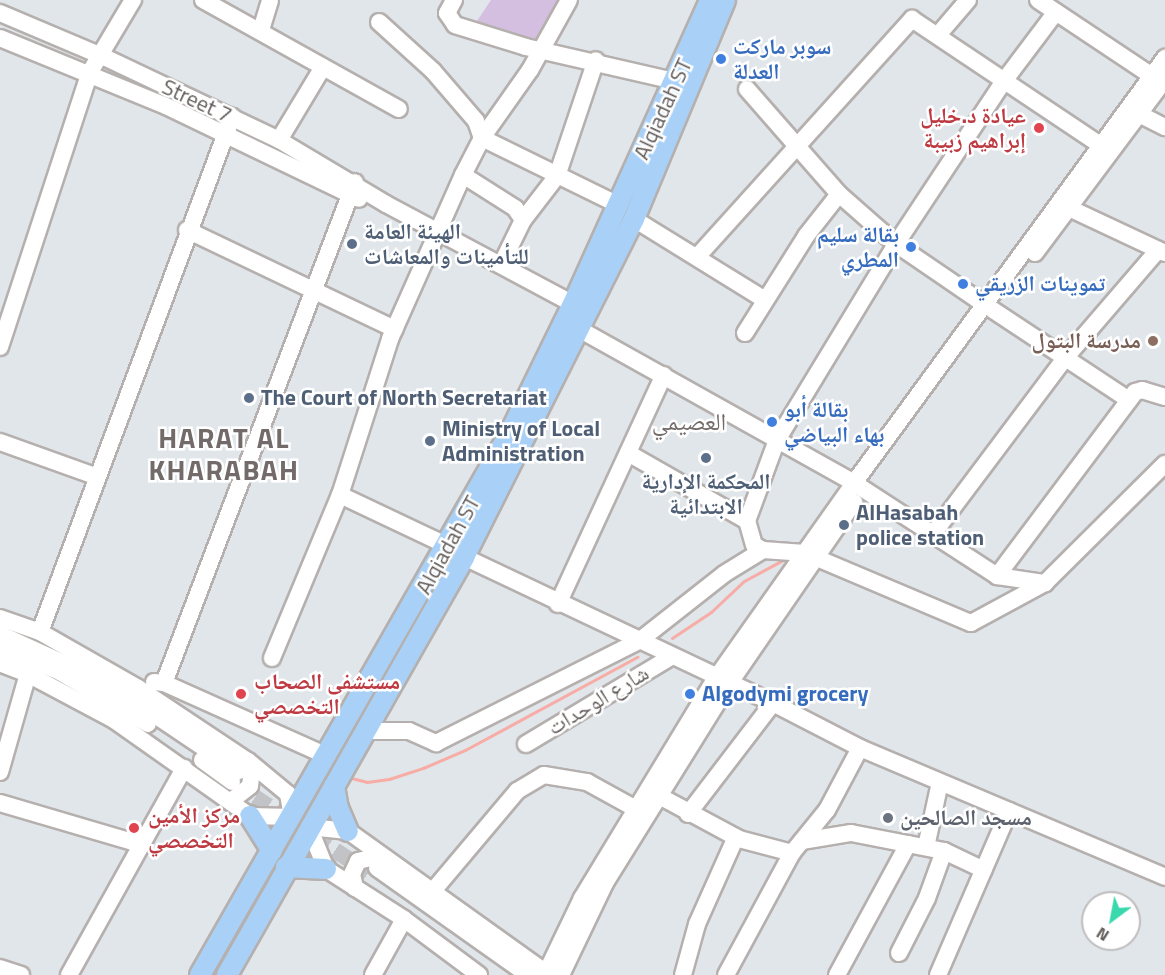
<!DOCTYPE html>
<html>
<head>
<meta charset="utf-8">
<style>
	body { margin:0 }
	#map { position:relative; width:1165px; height:975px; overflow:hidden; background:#e1e6eb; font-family:"Titillium Web","Noto Naskh Arabic",sans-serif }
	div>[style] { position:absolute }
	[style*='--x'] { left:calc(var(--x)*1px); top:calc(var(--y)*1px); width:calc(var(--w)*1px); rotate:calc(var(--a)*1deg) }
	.green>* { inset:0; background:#d5bfe1 }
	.stream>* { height:3px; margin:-1.5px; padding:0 1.5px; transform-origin:1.5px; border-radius:1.5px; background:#f7aca5 }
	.minor-tunnel>* { height:16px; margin-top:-8px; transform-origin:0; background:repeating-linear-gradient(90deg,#c1c3c6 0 16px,transparent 0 24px) }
	.roads { filter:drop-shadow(2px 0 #b5b0ae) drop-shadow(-2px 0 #b5b0ae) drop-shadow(0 2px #b5b0ae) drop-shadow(0 -2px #b5b0ae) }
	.minor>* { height:16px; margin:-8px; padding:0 8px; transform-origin:8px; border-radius:8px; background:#fff }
	.major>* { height:20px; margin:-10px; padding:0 10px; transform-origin:10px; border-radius:10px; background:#a9d1f7 }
	.dots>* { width:16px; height:16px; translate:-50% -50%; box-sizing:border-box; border:3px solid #fff; border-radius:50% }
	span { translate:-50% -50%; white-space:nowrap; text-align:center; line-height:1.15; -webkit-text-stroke:5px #fff; paint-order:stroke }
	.shop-label { font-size:22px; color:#366cbe; font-weight:700 }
	.left { translate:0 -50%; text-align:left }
	.right { translate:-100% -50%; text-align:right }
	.street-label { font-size:22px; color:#605b59 }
	.health-label { font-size:22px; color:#be3a42; font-weight:700 }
	.service-label { font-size:22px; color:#4e5e75; font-weight:700 }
	.education-label { font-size:22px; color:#785e54; font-weight:700 }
	.worship-label { font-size:22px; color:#5b616d; font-weight:700 }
	.neighbourhood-label { font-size:24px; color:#726b6a }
	.district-label { font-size:28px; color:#726b6a; font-weight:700; letter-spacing:1.5px }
	.north { position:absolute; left:1081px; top:891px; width:60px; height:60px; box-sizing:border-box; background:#fff; border:2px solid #bfbdbd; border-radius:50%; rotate:212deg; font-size:16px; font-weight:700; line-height:24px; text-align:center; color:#605b59 }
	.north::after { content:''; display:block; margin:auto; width:21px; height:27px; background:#39d8ad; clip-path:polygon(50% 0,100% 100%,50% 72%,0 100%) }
</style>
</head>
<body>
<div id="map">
	<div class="green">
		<div style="clip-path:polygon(491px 0,563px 0,536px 42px,477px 21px)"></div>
	</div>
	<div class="stream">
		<div style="--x:672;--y:638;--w:47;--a:-33.7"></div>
		<div style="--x:711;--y:612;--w:45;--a:-43.2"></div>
		<div style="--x:744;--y:581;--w:44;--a:-28.3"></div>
		<div style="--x:347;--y:777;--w:21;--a:14"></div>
		<div style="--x:367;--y:782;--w:22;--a:-8"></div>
		<div style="--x:389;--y:779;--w:36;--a:-18"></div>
		<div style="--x:423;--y:768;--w:46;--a:-23.2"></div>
		<div style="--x:465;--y:750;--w:196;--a:-28.4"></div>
	</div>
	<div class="minor-tunnel">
		<div style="--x:235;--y:784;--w:163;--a:33.5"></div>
	</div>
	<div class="roads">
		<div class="minor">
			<div style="--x:203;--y:0;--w:224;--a:29.1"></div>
			<div style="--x:454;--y:0;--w:15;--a:118"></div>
			<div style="--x:447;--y:13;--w:14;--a:56"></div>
			<div style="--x:455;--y:25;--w:74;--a:17.2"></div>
			<div style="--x:526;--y:47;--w:153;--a:12.9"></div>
			<div style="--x:1038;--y:0;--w:137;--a:33.7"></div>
			<div style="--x:0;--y:13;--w:111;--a:22.9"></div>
			<div style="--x:102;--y:56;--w:196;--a:25.4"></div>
			<div style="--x:279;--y:140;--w:125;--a:30.9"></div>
			<div style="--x:386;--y:204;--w:212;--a:28.1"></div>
			<div style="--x:379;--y:22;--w:73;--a:42.2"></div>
			<div style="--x:433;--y:71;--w:66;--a:49.3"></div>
			<div style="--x:476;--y:121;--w:18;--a:71"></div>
			<div style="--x:482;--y:138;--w:153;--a:26.1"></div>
			<div style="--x:261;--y:30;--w:31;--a:-73"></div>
			<div style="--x:938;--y:35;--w:46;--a:-49.4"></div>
			<div style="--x:0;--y:38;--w:179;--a:22.3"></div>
			<div style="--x:166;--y:106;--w:214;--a:25.7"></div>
			<div style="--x:747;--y:89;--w:140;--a:48.8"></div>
			<div style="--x:839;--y:194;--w:76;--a:41.3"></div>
			<div style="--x:896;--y:244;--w:107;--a:34.3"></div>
			<div style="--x:1139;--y:114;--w:29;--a:27"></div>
			<div style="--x:279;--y:140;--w:85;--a:-58.9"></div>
			<div style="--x:463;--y:175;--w:62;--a:32.4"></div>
			<div style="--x:515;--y:208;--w:14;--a:56"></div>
			<div style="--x:523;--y:220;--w:50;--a:116.1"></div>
			<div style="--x:1069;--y:208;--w:106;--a:25.1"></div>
			<div style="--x:634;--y:219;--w:154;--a:31.7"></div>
			<div style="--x:523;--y:220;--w:56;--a:-52.3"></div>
			<div style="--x:557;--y:176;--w:122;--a:-71.4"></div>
			<div style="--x:187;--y:230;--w:230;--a:25.5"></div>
			<div style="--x:1035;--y:253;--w:217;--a:-53.2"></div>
			<div style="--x:697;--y:257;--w:321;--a:-47.9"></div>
			<div style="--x:912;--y:19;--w:226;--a:33.8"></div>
			<div style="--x:993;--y:310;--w:163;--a:33.5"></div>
			<div style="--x:579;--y:329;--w:315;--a:29.2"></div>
			<div style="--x:854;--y:483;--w:171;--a:33"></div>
			<div style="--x:997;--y:576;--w:49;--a:8.3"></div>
			<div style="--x:745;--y:333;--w:115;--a:-57.8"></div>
			<div style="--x:806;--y:236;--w:53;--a:-51.8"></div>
			<div style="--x:0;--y:347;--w:289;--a:-71.9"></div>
			<div style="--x:90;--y:72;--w:84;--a:-59.2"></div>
			<div style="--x:0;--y:442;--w:101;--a:19.7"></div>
			<div style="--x:628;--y:453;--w:137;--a:29.7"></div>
			<div style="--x:340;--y:495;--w:164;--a:-72.2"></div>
			<div style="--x:390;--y:339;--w:180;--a:-66"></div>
			<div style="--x:463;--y:175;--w:42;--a:-62.8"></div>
			<div style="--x:482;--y:138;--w:83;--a:-54.8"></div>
			<div style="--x:530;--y:70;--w:80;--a:-60.9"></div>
			<div style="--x:933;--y:534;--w:221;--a:-53.1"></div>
			<div style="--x:1066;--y:357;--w:141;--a:-49.3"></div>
			<div style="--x:763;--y:550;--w:10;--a:-151"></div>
			<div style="--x:754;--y:545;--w:25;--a:-106"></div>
			<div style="--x:747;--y:521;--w:86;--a:-69.7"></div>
			<div style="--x:777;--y:440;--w:229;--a:-58.7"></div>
			<div style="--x:896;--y:244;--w:196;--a:-56.5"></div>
			<div style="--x:1004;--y:81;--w:86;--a:-53"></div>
			<div style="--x:464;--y:557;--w:342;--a:25.3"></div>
			<div style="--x:773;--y:703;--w:98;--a:27.3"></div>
			<div style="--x:860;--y:748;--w:331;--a:22.9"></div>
			<div style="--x:997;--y:576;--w:230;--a:-53.1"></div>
			<div style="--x:1135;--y:392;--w:7;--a:-16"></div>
			<div style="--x:1142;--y:390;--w:24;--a:17"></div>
			<div style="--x:558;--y:604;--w:252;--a:-65.2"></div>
			<div style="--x:0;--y:618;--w:42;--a:19.3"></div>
			<div style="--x:40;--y:632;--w:113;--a:29.7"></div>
			<div style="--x:138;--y:688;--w:132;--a:33.6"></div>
			<div style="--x:248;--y:761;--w:52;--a:39.5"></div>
			<div style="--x:288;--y:794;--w:23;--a:80"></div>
			<div style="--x:292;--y:817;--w:42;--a:-178.6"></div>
			<div style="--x:250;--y:816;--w:166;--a:-144.8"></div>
			<div style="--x:114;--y:720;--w:98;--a:-151.9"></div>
			<div style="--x:28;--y:674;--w:30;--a:-159"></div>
			<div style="--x:40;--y:632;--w:550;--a:-69.55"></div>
			<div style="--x:0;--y:634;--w:120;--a:24.6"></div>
			<div style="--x:109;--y:684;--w:156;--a:34"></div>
			<div style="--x:0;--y:647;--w:65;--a:22.6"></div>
			<div style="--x:60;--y:672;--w:102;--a:30.6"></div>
			<div style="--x:272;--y:658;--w:177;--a:-67.4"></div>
			<div style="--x:340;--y:495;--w:119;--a:25.3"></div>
			<div style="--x:154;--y:682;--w:10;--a:6"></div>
			<div style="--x:164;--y:683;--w:179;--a:24.1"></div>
			<div style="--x:164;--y:683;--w:536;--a:-69.13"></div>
			<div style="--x:364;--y:731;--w:45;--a:0"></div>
			<div style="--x:409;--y:731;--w:30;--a:24"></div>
			<div style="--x:436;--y:743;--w:227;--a:-26.7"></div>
			<div style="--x:639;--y:641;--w:108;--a:-38.2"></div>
			<div style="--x:724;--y:574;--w:46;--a:-31.6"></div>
			<div style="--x:763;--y:550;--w:42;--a:4.1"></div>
			<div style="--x:805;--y:553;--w:180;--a:22.9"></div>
			<div style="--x:971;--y:623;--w:84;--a:-28.4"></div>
			<div style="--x:1045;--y:583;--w:169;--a:-44.8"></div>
			<div style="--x:526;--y:744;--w:169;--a:-31"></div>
			<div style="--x:202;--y:760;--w:37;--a:36"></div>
			<div style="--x:0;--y:772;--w:102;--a:-74.1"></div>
			<div style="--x:650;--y:791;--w:101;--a:28.3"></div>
			<div style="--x:739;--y:839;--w:55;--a:14.8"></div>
			<div style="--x:231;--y:801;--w:24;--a:-38"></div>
			<div style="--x:250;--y:786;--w:16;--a:-83"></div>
			<div style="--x:252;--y:770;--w:10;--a:-114"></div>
			<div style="--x:0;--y:803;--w:145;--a:16.4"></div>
			<div style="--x:688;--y:814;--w:140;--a:-52.6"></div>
			<div style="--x:802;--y:841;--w:50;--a:-9.3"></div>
			<div style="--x:851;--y:833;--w:95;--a:11"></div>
			<div style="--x:944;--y:851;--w:44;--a:25.4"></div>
			<div style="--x:926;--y:847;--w:66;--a:-77.8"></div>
			<div style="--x:377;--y:868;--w:185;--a:35.3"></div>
			<div style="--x:355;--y:888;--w:14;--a:-102"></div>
			<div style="--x:352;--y:874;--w:14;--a:-65"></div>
			<div style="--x:358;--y:861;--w:23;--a:-13"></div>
			<div style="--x:432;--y:892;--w:132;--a:-49.9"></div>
			<div style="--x:517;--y:791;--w:31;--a:-31"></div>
			<div style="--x:544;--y:775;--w:44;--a:9.2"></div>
			<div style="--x:587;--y:782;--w:56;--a:28.9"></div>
			<div style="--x:899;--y:953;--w:62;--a:-63"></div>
			<div style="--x:927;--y:898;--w:50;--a:-70.1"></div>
			<div style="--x:0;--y:968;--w:22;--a:18"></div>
			<div style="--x:69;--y:975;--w:237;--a:-60.9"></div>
			<div style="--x:373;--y:975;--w:64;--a:-61"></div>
			<div style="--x:479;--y:975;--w:94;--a:-143.3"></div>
			<div style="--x:404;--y:919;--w:93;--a:-147.3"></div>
			<div style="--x:326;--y:869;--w:45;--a:-112"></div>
			<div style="--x:309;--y:827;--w:39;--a:6"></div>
			<div style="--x:348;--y:831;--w:247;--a:35.6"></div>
			<div style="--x:545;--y:975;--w:85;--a:-64.3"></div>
			<div style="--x:582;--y:898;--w:258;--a:-58.7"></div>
			<div style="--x:716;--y:678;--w:239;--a:-54.7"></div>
			<div style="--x:854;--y:483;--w:527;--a:-53.8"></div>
			<div style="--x:561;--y:975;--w:102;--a:-64.4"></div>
			<div style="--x:605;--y:883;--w:234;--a:-58.1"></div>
			<div style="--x:729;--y:684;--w:221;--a:-55.5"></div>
			<div style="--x:683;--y:975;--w:53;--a:-74.6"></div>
			<div style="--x:697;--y:924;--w:95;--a:-65.9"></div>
			<div style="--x:726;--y:975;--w:139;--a:-61.6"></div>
			<div style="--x:792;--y:853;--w:55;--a:-50.9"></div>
			<div style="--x:827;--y:810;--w:70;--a:-62"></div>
			<div style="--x:837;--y:975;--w:149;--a:-61.5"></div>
			<div style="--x:938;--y:975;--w:179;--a:-66.6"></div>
		</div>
		<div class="major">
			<div style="--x:334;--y:786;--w:22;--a:80"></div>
			<div style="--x:338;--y:808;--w:25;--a:67"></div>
			<div style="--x:250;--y:816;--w:41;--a:57.8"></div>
			<div style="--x:286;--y:867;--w:40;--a:2.9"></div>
			<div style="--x:200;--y:975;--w:627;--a:-60.24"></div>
			<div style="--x:511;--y:431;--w:141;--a:-64"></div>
			<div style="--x:573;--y:304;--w:333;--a:-65.7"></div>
			<div style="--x:227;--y:975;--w:481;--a:-60.4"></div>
			<div style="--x:464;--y:557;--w:378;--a:-63.3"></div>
			<div style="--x:634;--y:219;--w:237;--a:-67.4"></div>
		</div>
	</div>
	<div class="dots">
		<div style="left:721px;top:59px;background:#3f7fe0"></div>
		<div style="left:1039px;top:128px;background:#e0444e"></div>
		<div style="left:352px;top:244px;background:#5c6f8a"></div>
		<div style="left:911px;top:247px;background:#3f7fe0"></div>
		<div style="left:963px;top:284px;background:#3f7fe0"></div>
		<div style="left:1153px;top:341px;background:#8d6e63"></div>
		<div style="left:249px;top:398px;background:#5c6f8a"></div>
		<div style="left:772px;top:422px;background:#3f7fe0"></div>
		<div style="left:430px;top:441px;background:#5c6f8a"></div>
		<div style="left:706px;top:458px;background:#5c6f8a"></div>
		<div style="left:844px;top:525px;background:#5c6f8a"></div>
		<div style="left:241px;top:694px;background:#e0444e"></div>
		<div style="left:690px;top:694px;background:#3f7fe0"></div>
		<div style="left:888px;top:818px;background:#6b7280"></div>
		<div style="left:134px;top:828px;background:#e0444e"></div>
	</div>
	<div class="shop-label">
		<span class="left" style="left:733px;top:59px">سوبر ماركت<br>العدلة</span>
		<span class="right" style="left:899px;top:247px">بقالة سليم<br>المطري</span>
		<span class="left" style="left:975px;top:284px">تموينات الزريقي</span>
		<span class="left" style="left:784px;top:422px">بقالة أبو<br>بهاء البياضي</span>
		<span class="left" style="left:702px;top:694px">Algodymi grocery</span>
	</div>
	<div class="street-label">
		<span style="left:197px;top:101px;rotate:25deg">Street 7</span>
		<span style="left:663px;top:109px;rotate:-65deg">Alqiadah ST</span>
		<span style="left:448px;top:545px;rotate:-61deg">Alqiadah ST</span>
		<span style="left:598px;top:700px;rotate:-31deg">شارع الوحدات</span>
	</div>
	<div class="health-label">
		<span class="right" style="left:1026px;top:128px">عيادة د.خليل<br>إبراهيم زبيبة</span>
		<span class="left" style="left:254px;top:694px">مستشفى الصحاب<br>التخصصي</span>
		<span class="left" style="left:148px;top:828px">مركز الأمين<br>التخصصي</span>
	</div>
	<div class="service-label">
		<span class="left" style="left:364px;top:244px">الهيئة العامة<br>للتأمينات والمعاشات</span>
		<span class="left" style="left:261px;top:398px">The Court of North Secretariat</span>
		<span class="left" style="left:442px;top:441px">Ministry of Local<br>Administration</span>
		<span style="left:706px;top:494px">المحكمة الإدارية<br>الابتدائية</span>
		<span class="left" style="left:856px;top:525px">AlHasabah<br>police station</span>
	</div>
	<div class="education-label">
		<span class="right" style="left:1141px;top:341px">مدرسة البتول</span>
	</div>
	<div class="worship-label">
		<span class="left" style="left:900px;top:818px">مسجد الصالحين</span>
	</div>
	<div class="neighbourhood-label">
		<span style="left:689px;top:422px">العصيمي</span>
	</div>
	<div class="district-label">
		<span style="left:224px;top:454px">HARAT AL<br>KHARABAH</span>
	</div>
	<div class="north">N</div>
</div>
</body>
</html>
